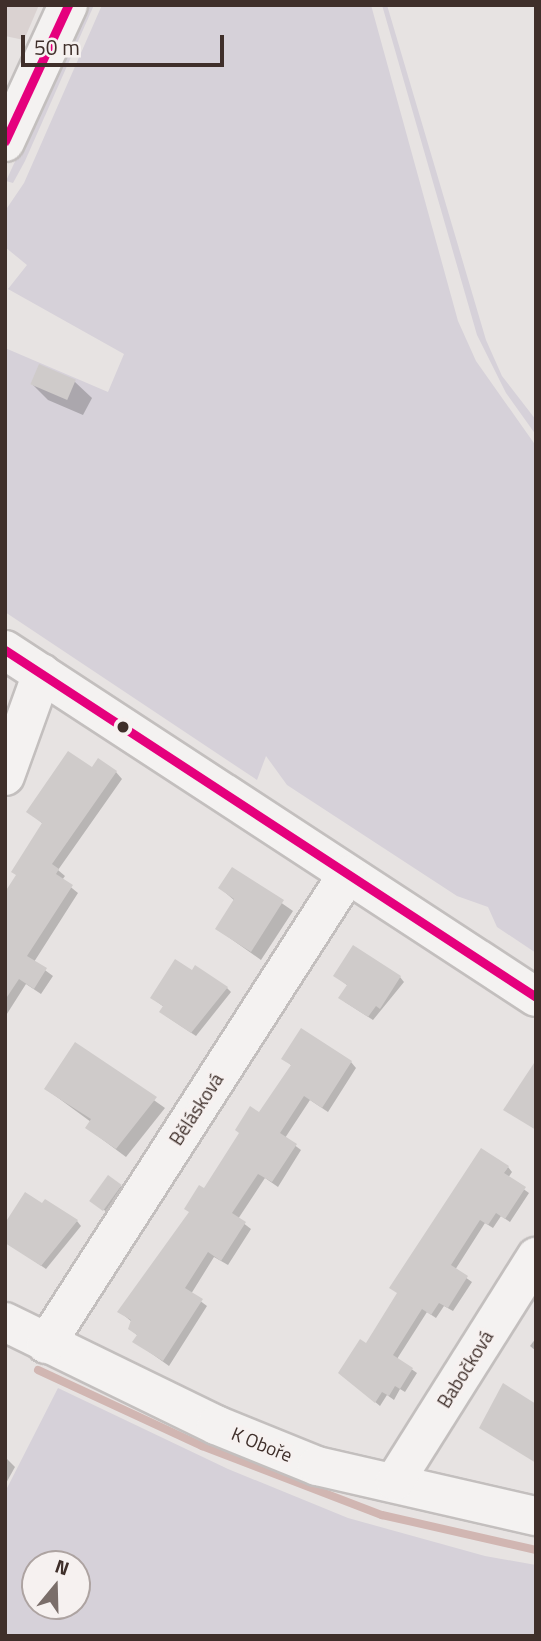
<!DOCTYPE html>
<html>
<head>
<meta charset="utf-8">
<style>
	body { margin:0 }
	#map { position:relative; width:541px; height:1641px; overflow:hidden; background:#e7e3e2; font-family:"Titillium Web",sans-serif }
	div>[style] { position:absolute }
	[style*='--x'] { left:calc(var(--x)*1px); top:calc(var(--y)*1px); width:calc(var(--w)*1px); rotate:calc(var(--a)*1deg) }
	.built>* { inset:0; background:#dad2d1 }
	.green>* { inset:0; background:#d6d1d9 }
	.shadow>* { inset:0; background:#0003 }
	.stream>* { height:8px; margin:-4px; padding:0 4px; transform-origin:4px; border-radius:4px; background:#d1b6b2 }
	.building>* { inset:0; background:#cfcbca; transform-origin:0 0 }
	.roads { filter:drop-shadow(2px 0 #c3bfbe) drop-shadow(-2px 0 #c3bfbe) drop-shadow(0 2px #c3bfbe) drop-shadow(0 -2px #c3bfbe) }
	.minor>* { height:38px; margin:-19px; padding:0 19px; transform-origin:19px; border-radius:19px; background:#f4f2f1 }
	.bus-1>* { height:9px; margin:-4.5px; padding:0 4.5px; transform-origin:4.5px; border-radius:4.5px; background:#e5007d }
	.dots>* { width:19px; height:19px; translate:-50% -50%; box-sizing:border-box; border:4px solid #f6f1f0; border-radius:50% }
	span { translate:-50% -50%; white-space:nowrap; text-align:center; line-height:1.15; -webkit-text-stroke:7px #f6f1f0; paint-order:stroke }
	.street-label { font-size:19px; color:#3f2f2a }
	.frame { position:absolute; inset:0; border:7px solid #3f2f2a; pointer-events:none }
	.north { position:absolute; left:21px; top:1550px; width:70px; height:70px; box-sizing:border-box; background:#f6f1f0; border:2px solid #ada3a1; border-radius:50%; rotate:19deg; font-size:19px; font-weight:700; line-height:28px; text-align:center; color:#3f2f2a }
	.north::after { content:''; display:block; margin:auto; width:24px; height:32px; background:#7a6e6a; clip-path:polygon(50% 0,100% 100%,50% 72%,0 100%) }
	.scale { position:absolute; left:21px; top:35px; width:203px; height:32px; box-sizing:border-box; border:4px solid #3f2f2a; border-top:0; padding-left:9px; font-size:21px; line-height:24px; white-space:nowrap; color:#3f2f2a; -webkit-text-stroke:5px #f6f1f0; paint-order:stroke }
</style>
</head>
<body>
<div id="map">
	<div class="built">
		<div style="clip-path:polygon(5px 5px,39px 5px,24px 40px,5px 36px)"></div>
	</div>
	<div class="green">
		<div style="clip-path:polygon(87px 5px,94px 5px,25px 161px,13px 183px,6px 181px)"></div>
		<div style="clip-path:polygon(102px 5px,371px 5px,458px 321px,476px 361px,536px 446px,536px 953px,497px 927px,488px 907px,457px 896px,287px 785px,266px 756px,257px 780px,5px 612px,5px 348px,108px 392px,124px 354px,8px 289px,27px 265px,5px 247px,5px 211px,24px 183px)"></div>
		<div style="clip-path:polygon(382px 5px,387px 5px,486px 340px,502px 376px,536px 420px,536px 435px,506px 393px,477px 335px)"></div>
		<div style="clip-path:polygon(evenodd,58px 1388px,228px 1469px,348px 1518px,485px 1556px,536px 1565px,536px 1636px,5px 1636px,5px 1492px,58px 1388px,35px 1564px,77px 1564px,77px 1606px,35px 1606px,35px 1564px)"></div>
	</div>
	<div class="shadow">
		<div style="clip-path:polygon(40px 367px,75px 382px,92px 398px,83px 415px,48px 400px,32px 384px)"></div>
		<div style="clip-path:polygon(92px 770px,116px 772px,122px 779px,58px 870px,65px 876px,62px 880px,78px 893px,34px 962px,53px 976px,41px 994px,26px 984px,5px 1017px,5px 924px,43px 824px,28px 811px)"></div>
		<div style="clip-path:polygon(233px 869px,293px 911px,261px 960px,217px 929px,235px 901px,220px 888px)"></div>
		<div style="clip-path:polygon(336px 976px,400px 977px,404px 982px,373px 1020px,345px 1002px,348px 986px)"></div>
		<div style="clip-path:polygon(227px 988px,231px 992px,196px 1036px,166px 1016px,164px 1007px,152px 998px)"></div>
		<div style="clip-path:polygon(76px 1045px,165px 1108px,126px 1157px,87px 1128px,91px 1122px,46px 1089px)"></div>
		<div style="clip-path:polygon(283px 1058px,351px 1062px,356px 1068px,328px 1112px,310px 1100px,285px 1138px,301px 1150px,278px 1187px,265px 1178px,238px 1219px,251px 1229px,228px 1265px,214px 1257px,191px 1294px,207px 1306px,169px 1366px,134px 1341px,138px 1336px,130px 1329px,132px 1322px,120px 1312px,292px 1066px)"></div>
		<div style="clip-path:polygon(508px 1167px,512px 1172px,508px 1178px,529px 1193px,510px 1222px,501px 1216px,493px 1228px,485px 1223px,455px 1270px,472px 1282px,453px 1311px,444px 1306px,436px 1318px,427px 1312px,397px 1359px,417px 1373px,405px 1392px,400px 1389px,394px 1400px,387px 1395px,380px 1406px,345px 1377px)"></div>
		<div style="clip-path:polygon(121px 1186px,126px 1190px,110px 1214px,98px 1206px)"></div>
		<div style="clip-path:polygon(77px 1221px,81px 1226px,46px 1269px,11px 1245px)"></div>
		<div style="clip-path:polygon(536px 1338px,536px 1351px,530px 1346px)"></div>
		<div style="clip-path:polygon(5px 1457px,15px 1467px,5px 1485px)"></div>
	</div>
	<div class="stream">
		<div style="--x:38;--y:1370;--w:181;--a:24.9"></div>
		<div style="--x:202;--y:1446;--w:193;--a:21"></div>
		<div style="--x:382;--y:1515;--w:158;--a:12.8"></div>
	</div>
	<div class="building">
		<div style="left:39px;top:364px;width:40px;height:22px;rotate:23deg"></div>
		<div style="clip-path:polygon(68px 751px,92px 767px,98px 758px,117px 771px,52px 864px,59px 869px,56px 874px,73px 885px,27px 956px,47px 968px,34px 989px,19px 979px,5px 1000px,5px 892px,16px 875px,11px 872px,42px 823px,26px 812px)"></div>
		<div style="clip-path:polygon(232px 867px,284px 900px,251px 952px,215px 929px,234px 899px,218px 888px)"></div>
		<div style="clip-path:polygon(353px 945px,401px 976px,380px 1009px,376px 1006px,368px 1017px,338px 998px,347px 985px,333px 976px)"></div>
		<div style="clip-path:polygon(175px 959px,192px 970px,195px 965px,228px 987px,191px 1033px,159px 1012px,163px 1006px,150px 998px)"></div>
		<div style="clip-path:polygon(301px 1028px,352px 1061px,322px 1108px,304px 1096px,280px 1133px,297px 1144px,272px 1182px,258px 1174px,232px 1213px,246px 1222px,221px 1261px,208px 1252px,185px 1288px,203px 1299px,163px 1361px,132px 1342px,137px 1335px,128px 1329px,131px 1320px,117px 1312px,189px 1212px,184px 1209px,199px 1185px,204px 1188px,239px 1133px,235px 1130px,250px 1106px,259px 1112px,291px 1065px,281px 1059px)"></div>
		<div style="clip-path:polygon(75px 1042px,157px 1097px,116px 1149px,85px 1128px,91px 1119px,44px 1089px)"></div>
		<div style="clip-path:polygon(536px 1060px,536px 1130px,503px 1110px)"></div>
		<div style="clip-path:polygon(481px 1148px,509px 1166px,504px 1173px,526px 1187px,505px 1219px,496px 1213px,488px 1225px,480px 1220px,451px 1265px,468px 1276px,448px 1308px,439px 1303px,431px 1315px,422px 1309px,393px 1355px,413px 1368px,400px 1389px,395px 1386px,389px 1396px,382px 1392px,375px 1403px,338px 1373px,360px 1339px,366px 1343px,397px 1293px,389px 1288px)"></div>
		<div style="left:108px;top:1175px;width:17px;height:32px;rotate:36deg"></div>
		<div style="clip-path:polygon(25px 1192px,42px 1203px,45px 1199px,78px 1220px,41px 1266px,5px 1243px,5px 1223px)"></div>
		<div style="clip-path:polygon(503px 1383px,536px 1404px,536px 1463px,479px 1428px)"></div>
	</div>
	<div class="roads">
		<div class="minor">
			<div style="--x:5;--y:142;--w:151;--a:-65.3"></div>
			<div style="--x:5;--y:650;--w:634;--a:33.16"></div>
			<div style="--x:5;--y:776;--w:109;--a:-70.2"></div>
			<div style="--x:5;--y:1322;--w:235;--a:26"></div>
			<div style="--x:216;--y:1425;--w:109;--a:22.1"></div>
			<div style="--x:317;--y:1466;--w:225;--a:12.9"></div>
			<div style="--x:46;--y:1344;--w:557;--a:-57.31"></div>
			<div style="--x:395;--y:1481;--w:265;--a:-57.8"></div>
		</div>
	</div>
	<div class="bus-1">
		<div style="--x:5;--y:141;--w:150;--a:-65.1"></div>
		<div style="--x:5;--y:650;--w:634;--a:33.16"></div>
	</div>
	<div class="dots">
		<div style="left:123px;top:727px;background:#3f2f2a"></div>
	</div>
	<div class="street-label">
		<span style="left:196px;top:1109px;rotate:-57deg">Bělásková</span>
		<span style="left:465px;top:1369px;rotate:-58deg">Babočková</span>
		<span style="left:262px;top:1444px;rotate:22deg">K Oboře</span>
	</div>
	<div class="frame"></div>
	<div class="north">N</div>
	<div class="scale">50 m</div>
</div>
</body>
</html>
